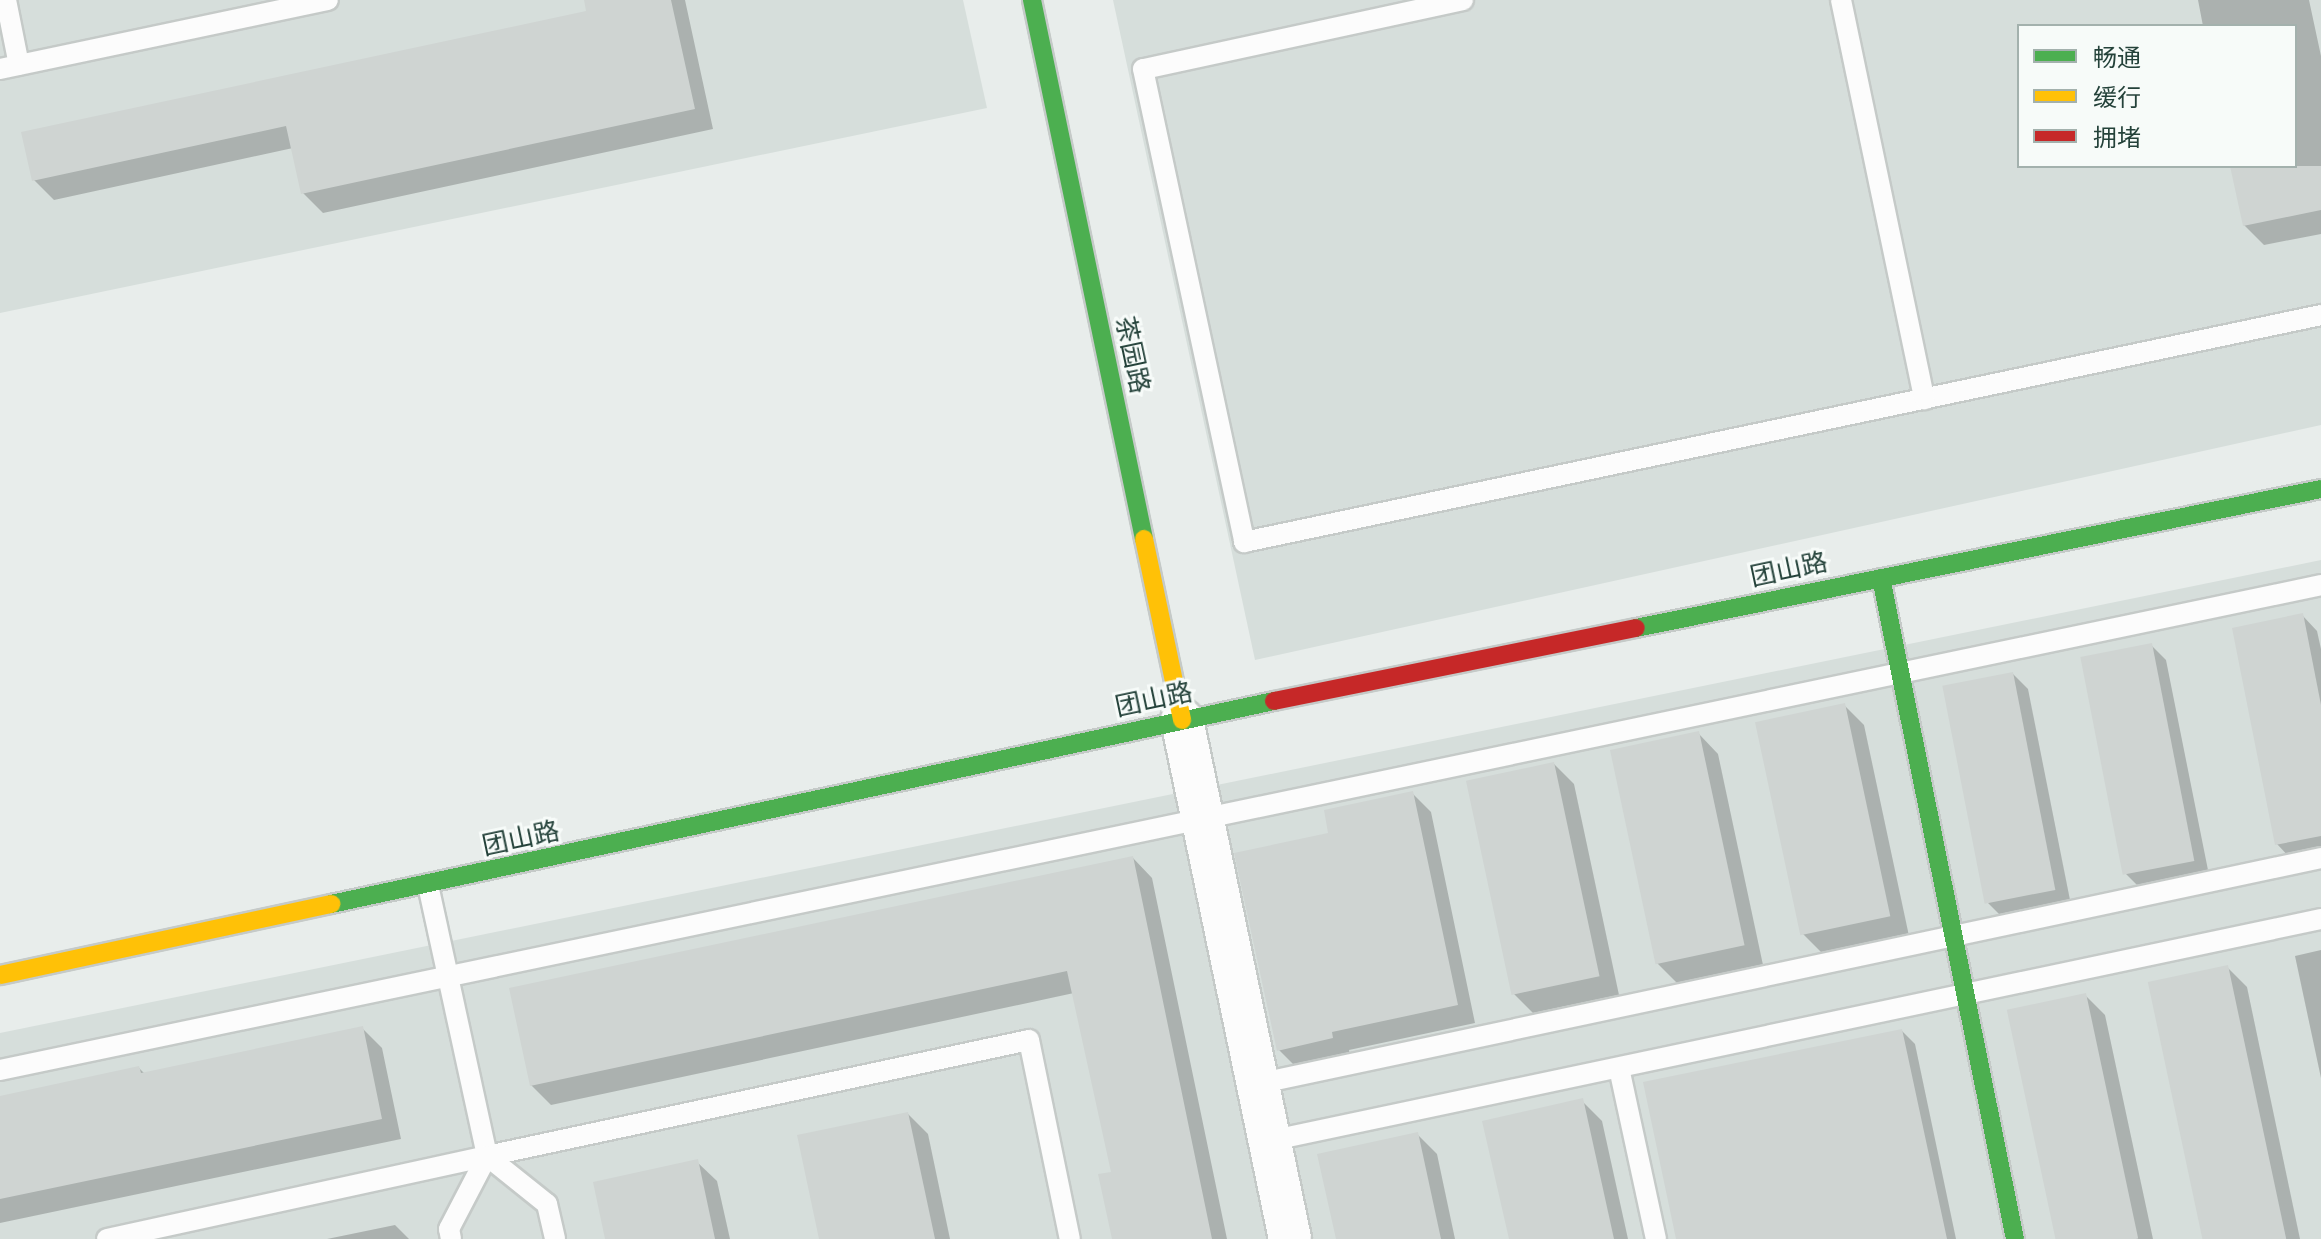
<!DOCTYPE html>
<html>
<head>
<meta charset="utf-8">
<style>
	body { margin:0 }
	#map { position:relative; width:2321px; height:1239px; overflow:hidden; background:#e8edeb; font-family:Poppins,"Noto Sans SC",sans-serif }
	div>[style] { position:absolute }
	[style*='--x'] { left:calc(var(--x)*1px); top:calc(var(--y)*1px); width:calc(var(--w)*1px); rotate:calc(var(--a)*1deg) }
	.built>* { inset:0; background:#d6dedb }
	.shadow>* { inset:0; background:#0003 }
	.building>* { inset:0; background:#cfd4d2; transform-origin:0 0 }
	.roads { filter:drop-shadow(2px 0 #c5cac8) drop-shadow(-2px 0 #c5cac8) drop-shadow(0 2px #c5cac8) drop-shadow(0 -2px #c5cac8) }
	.lane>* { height:20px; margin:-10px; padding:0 10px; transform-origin:10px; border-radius:10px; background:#fcfcfc }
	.street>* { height:42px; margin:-21px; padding:0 21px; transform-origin:21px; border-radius:21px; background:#fcfcfc }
	.fast>* { height:18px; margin:-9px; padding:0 9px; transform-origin:9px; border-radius:9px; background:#4caf50 }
	.slow>* { height:18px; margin:-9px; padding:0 9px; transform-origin:9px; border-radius:9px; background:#ffc107 }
	.jam>* { height:18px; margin:-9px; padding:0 9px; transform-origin:9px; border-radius:9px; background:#c62828 }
	span { translate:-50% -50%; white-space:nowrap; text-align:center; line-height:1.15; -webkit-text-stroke:6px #f7fbf9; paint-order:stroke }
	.street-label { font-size:26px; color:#24423a }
	.legend { position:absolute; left:2017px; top:24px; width:280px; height:144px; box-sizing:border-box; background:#f7fbf9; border:2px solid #a3b1ad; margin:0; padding:10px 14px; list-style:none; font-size:24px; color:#24423a }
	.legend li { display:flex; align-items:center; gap:16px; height:40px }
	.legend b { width:40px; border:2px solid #a3b1ad }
</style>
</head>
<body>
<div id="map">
	<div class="built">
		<div style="clip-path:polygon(0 0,963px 0,987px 108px,0 313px)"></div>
		<div style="clip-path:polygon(evenodd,1113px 0,2321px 0,2321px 425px,1255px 660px,1113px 0,2019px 26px,2295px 26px,2295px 166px,2019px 166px,2019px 26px)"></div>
		<div style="clip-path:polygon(2321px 560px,2321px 1239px,0 1239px,0 1033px)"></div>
	</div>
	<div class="shadow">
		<div style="clip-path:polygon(586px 0,685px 0,713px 129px,323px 213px,303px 193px,293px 148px,54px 200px,34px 180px,588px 12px)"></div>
		<div style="clip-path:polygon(2198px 0,2309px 0,2321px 56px,2321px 234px,2264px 245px,2244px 225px,2232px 166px,2295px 166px,2295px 26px,2203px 26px)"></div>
		<div style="clip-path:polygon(2302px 615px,2317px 631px,2321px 649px,2321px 854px,2292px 860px,2277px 844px)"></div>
		<div style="clip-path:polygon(2151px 645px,2166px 660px,2209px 875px,2141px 889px,2126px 874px)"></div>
		<div style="clip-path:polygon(2013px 674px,2028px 689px,2071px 905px,2003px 918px,1988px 903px)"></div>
		<div style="clip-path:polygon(1844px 705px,1864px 725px,1909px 936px,1823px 954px,1803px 934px)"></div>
		<div style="clip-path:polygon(1699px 734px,1718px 754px,1763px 965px,1677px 983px,1657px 963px)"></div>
		<div style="clip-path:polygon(1554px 764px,1574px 784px,1619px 995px,1533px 1013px,1513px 993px)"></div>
		<div style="clip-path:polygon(1412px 793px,1431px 812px,1475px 1023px,1349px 1050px,1350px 1056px,1297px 1068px,1279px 1050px,1331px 834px)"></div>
		<div style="clip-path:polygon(1133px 858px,1152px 878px,1227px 1239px,1114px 1239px,1113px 1173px,1074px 993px,551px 1105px,531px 1085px)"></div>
		<div style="clip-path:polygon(2321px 950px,2321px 1078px,2295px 956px)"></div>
		<div style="clip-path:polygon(2227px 967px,2247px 987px,2300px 1239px,2205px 1239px)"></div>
		<div style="clip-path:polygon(2085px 995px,2105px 1015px,2153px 1239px,2057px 1239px)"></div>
		<div style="clip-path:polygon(362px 1028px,382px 1048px,401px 1139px,0 1223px,0 1098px,139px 1068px,145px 1074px)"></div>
		<div style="clip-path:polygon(1902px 1031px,1915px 1044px,1956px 1239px,1678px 1239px)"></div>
		<div style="clip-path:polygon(1582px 1101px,1602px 1121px,1628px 1239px,1510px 1239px)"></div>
		<div style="clip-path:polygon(908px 1114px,928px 1134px,950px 1239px,821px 1239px)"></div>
		<div style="clip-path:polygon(1417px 1134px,1437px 1154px,1455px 1239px,1338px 1239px)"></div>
		<div style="clip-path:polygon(697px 1162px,717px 1181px,730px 1239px,608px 1239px)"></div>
		<div style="clip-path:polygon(395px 1225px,409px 1239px,327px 1239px)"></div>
	</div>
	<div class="building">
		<div style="clip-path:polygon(584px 0,671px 0,695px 109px,301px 194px,286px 126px,32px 181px,21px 132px,586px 11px)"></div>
		<div style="clip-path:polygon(2230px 166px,2321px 166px,2321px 210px,2243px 226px)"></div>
		<div style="clip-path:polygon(2303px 613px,2321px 705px,2321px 836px,2275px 845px,2232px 628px)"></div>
		<div style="left:2152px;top:643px;width:222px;height:73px;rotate:79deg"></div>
		<div style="left:2013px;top:672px;width:222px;height:72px;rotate:79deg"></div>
		<div style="left:1845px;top:703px;width:218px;height:92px;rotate:78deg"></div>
		<div style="left:1699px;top:731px;width:219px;height:91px;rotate:78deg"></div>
		<div style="left:1554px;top:762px;width:219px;height:90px;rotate:78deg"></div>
		<div style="clip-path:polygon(1413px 791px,1458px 1005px,1332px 1032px,1333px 1038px,1277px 1051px,1234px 853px,1328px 833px,1324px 810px)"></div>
		<div style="clip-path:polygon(1133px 856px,1212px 1239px,1112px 1239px,1098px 1174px,1111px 1172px,1067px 971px,530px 1086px,509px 988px)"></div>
		<div style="left:2228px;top:965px;width:280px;height:82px;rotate:78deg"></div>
		<div style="left:2086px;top:993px;width:251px;height:81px;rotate:78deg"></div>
		<div style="clip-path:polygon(363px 1026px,382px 1119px,0 1199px,0 1096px,139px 1066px,141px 1073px)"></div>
		<div style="clip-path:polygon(1902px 1029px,1947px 1239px,1676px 1239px,1643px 1082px)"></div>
		<div style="clip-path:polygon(1583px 1098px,1614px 1239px,1509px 1239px,1482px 1121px)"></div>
		<div style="clip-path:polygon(908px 1112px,935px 1239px,819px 1239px,797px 1135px)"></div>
		<div style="clip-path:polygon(1418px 1132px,1441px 1239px,1336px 1239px,1317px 1154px)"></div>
		<div style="clip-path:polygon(698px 1159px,715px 1239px,605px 1239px,593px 1182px)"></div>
	</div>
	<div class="roads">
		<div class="lane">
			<div style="--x:6;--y:0;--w:66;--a:78.7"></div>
			<div style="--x:1463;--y:0;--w:327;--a:167.8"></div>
			<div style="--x:1143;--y:69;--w:484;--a:77.9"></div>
			<div style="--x:1244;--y:542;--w:1101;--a:-11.9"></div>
			<div style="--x:1841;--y:0;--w:408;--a:78.2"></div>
			<div style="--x:0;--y:69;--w:335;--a:-11.9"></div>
			<div style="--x:428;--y:885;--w:277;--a:77.7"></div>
			<div style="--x:487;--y:1156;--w:554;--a:-12.08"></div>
			<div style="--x:1029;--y:1040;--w:203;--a:78.4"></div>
			<div style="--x:1619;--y:1068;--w:175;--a:77.8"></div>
			<div style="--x:0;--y:1070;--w:2371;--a:-11.8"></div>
			<div style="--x:1257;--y:1084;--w:1088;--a:-11.99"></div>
			<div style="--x:1269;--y:1141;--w:1075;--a:-11.92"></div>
			<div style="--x:487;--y:1156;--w:77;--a:38.7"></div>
			<div style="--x:547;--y:1204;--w:36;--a:77"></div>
			<div style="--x:107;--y:1239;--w:389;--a:-12.3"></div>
			<div style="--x:451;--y:1239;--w:10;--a:-101"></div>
			<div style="--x:449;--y:1229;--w:82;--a:-62.5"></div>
		</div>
		<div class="street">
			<div style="--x:1182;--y:720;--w:530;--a:78.24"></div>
		</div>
		<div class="fast">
			<div style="--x:1032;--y:0;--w:551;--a:78.26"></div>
			<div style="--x:1881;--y:578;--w:674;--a:78.54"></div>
			<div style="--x:1636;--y:628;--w:699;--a:-11.47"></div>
			<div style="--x:331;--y:904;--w:965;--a:-12.15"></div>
		</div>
		<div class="slow">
			<div style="--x:1144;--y:539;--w:185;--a:78.1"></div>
			<div style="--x:0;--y:975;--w:339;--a:-12.1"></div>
		</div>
		<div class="jam">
			<div style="--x:1274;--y:701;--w:369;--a:-11.4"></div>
		</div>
	</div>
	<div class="street-label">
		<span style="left:1132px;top:355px;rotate:78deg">茶园路</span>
		<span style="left:1789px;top:570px;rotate:-12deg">团山路</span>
		<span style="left:1154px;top:700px;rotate:-12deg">团山路</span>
		<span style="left:521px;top:839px;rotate:-12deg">团山路</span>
	</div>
	<ul class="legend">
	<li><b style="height:10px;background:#4caf50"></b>畅通</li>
	<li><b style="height:10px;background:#ffc107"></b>缓行</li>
	<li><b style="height:10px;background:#c62828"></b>拥堵</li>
	</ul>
</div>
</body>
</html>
